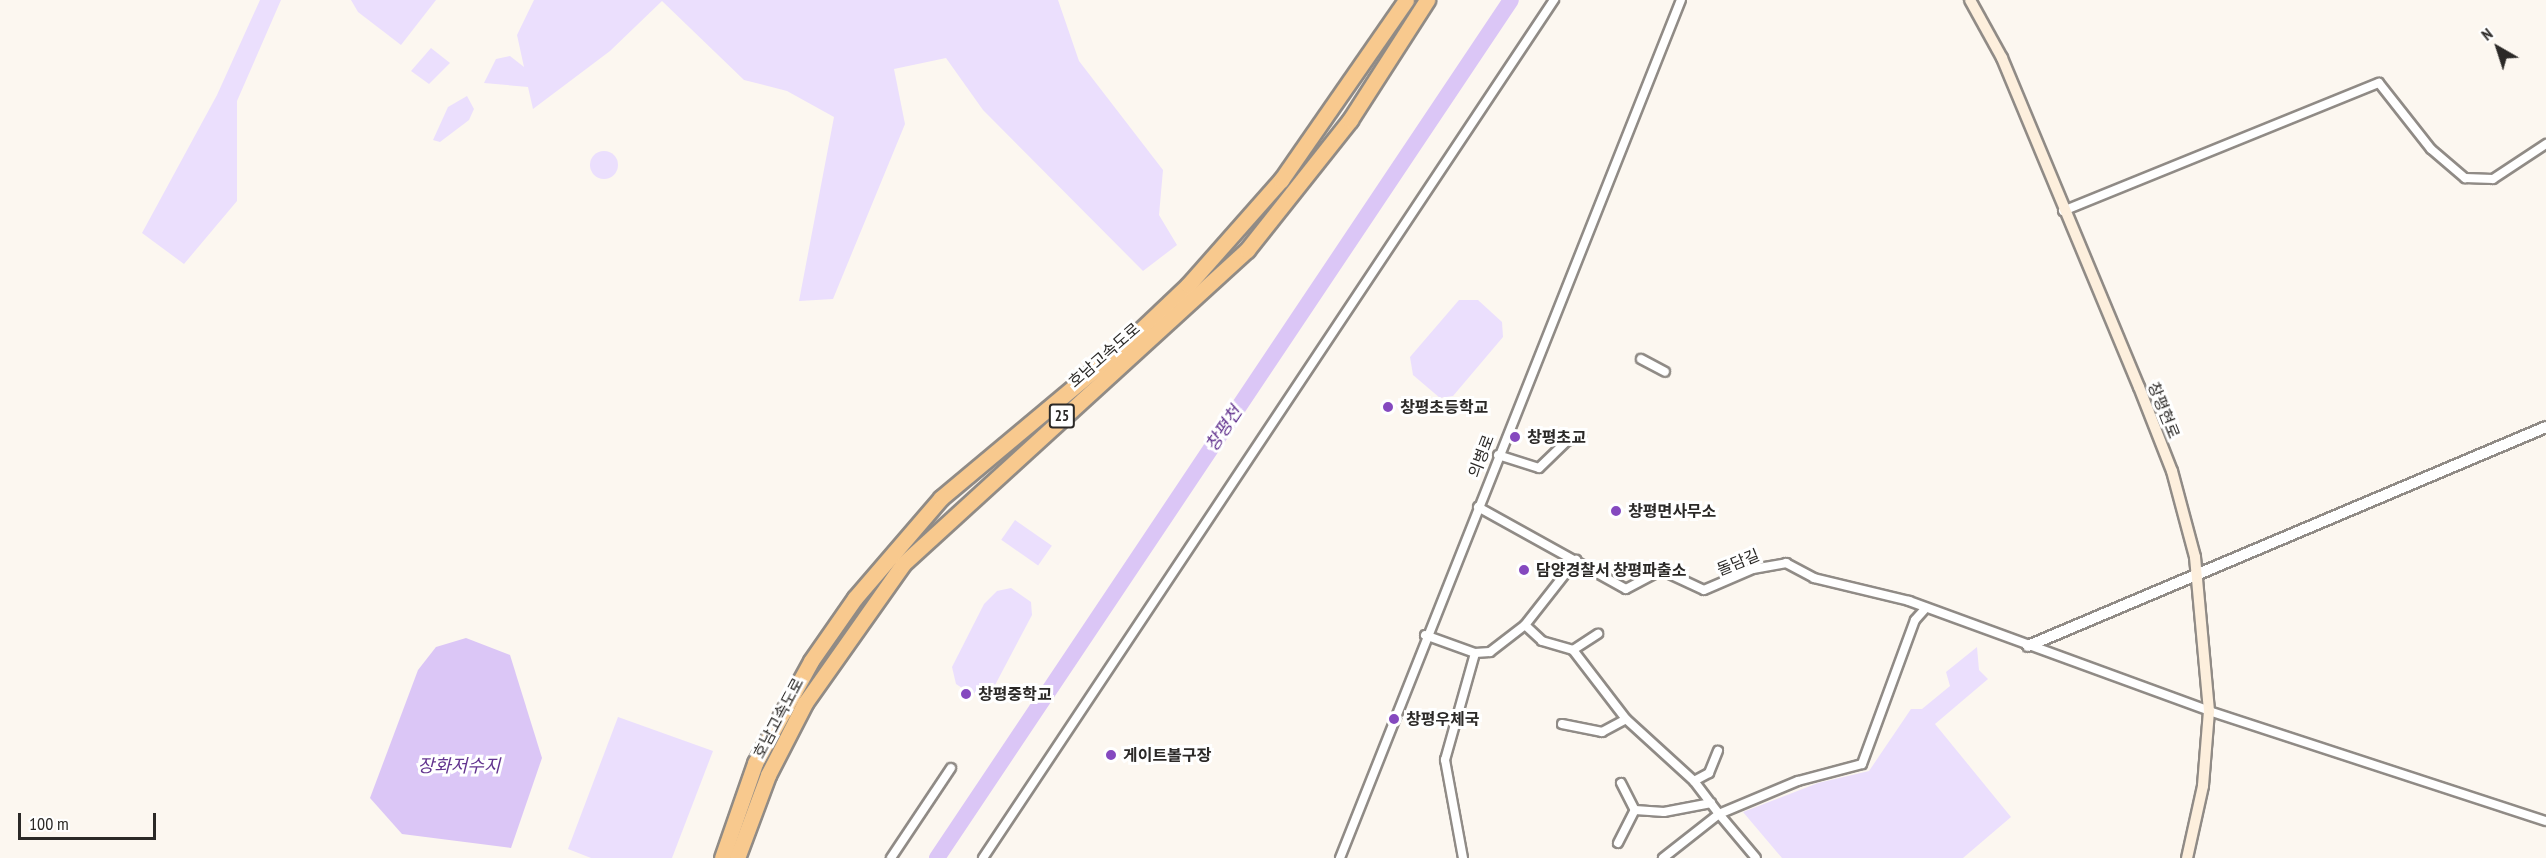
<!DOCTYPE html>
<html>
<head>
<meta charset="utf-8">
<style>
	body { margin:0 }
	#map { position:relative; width:2546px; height:858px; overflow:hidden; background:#fcf7f0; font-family:"PT Sans Narrow","Noto Sans KR",sans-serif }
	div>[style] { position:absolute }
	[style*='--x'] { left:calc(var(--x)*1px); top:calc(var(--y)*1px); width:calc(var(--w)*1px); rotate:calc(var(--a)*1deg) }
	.green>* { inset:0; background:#ebdffd; transform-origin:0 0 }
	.round { border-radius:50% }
	.water>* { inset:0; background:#dbc6f6 }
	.river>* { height:16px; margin:-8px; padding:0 8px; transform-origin:8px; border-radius:8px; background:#dbc6f6 }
	.roads { filter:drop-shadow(2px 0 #908b86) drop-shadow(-2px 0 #908b86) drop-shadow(0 2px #908b86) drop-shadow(0 -2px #908b86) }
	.minor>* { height:8px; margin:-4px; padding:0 4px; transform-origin:4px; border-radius:4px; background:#fff }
	.tertiary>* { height:10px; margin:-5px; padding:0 5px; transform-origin:5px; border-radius:5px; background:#fff }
	.secondary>* { height:10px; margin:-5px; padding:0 5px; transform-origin:5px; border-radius:5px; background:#fdefdd }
	.motorway>* { height:15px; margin:-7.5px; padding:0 7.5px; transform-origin:7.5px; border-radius:7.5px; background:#f8c98e }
	.dots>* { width:16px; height:16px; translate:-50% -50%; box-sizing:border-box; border:3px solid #fff; border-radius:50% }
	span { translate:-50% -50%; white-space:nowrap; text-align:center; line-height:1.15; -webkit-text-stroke:6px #fff; paint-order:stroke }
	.shield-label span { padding:2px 4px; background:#fff; border:2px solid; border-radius:4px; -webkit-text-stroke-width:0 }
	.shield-label { font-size:15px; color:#2b2927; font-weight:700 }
	.street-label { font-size:16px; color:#2b2927 }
	.poi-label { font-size:16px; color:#2b2927; font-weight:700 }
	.left { translate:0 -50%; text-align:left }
	.water-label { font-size:18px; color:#63348f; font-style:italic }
	.north { position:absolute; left:2468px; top:18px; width:60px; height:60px; -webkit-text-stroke:4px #fff; paint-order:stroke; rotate:321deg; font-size:16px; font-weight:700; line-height:24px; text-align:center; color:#2b2927 }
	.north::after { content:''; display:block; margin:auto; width:21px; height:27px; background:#2b2927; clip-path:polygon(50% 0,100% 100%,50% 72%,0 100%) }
	.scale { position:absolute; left:18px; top:813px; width:138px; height:27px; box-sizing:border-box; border:3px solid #2b2927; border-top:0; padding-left:8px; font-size:18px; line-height:21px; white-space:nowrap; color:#2b2927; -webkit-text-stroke:4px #fff; paint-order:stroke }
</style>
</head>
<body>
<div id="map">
	<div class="green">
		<div style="clip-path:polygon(260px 0,281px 0,237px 101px,237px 201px,184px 264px,142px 233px,217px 95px)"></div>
		<div style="clip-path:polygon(351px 0,436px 0,401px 45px,358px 12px)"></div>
		<div style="clip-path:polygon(534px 0,1058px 0,1079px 61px,1163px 170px,1159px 215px,1177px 245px,1143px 271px,983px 110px,946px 58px,894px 69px,905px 124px,833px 299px,799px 301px,834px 117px,787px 91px,744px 80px,662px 1px,610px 51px,533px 109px,528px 87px,484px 83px,496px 59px,510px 56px,524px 67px,517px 35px)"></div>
		<div style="clip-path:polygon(431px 48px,450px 63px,429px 84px,411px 71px)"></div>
		<div style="clip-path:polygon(467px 96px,474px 109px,469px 120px,440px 142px,433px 140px,448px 107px)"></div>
		<div class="round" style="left:590px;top:151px;width:28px;height:28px"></div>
		<div style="clip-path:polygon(1459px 300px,1478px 300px,1502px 322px,1503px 337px,1453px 396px,1440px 398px,1413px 375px,1410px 357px)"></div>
		<div style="left:1015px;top:520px;width:45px;height:24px;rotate:35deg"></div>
		<div style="clip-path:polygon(1011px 588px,1031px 602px,1032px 615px,994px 687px,971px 694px,956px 684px,952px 667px,984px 604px,997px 591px)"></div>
		<div style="clip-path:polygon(1977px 647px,1979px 670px,1988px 679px,1935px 724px,2011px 817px,1963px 858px,1782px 858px,1743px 812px,1818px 783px,1869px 771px,1911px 709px,1922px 709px,1950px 686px,1946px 672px)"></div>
		<div style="clip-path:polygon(618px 717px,713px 751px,672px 858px,591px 858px,568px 849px)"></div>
	</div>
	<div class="water">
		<div style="clip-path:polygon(466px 638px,510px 655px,542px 758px,511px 848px,402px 834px,370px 798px,418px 670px,436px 647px)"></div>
	</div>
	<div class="river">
		<div style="--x:937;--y:858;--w:1032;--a:-56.22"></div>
	</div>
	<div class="roads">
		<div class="minor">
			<div style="--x:2063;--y:211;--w:341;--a:-22.1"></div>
			<div style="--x:2379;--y:83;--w:84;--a:51.8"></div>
			<div style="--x:2431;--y:149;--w:45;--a:40.5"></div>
			<div style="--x:2465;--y:178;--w:28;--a:2"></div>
			<div style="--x:2493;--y:179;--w:64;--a:-33.4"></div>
			<div style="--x:1641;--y:359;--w:27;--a:28"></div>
			<div style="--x:1498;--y:455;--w:43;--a:17.6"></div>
			<div style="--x:1539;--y:468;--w:39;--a:-44"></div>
			<div style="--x:1567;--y:441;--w:15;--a:-20"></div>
			<div style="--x:1478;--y:507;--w:169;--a:29"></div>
			<div style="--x:1626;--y:589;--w:40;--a:-28"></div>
			<div style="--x:1661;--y:570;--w:47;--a:24.9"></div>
			<div style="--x:1704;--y:590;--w:53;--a:-23.2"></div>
			<div style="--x:1753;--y:569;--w:34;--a:-10"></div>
			<div style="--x:1786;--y:563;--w:32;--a:28"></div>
			<div style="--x:1814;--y:578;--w:98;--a:13.6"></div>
			<div style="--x:1909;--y:601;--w:320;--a:20.1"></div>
			<div style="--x:2209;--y:711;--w:354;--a:18.1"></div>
			<div style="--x:1525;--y:625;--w:83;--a:-51.9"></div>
			<div style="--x:1425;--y:635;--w:53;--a:19.8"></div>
			<div style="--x:1475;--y:653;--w:15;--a:-4"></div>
			<div style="--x:1490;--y:652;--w:44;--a:-37.6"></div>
			<div style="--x:1525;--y:625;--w:23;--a:43"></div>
			<div style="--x:1542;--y:641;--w:32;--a:16"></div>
			<div style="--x:1573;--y:650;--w:87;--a:52.5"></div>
			<div style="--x:1573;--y:650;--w:30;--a:-33"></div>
			<div style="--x:1562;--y:724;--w:41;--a:11.3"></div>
			<div style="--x:1602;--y:732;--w:27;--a:-28"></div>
			<div style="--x:1626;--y:719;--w:92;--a:42.4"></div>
			<div style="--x:1694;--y:781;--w:41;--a:52.9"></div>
			<div style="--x:1719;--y:814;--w:86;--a:-22.7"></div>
			<div style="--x:1798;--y:781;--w:66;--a:-14.9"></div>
			<div style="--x:1862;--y:764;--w:153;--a:-69.8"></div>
			<div style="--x:1915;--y:620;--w:15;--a:-48"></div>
			<div style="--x:1694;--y:781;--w:17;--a:-28"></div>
			<div style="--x:1709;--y:773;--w:24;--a:-68"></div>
			<div style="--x:1621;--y:783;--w:30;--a:63"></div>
			<div style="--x:1635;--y:810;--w:29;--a:4"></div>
			<div style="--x:1664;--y:812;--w:48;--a:-10.8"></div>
			<div style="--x:1618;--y:843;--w:37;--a:-63"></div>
			<div style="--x:891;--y:858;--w:108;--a:-56.3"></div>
			<div style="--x:983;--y:858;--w:1031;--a:-56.36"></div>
			<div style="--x:1340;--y:858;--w:923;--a:-68.33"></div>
			<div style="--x:1463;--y:858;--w:100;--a:-100.4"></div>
			<div style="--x:1445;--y:760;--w:111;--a:-74.3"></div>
			<div style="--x:1663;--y:858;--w:71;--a:-38.2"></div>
			<div style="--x:1719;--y:814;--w:57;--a:49.9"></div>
		</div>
		<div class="tertiary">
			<div style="--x:2028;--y:646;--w:562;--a:-22.92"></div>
		</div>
		<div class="secondary">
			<div style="--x:1970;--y:0;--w:66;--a:61.1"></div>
			<div style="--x:2002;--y:58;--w:356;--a:67.4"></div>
			<div style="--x:2139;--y:387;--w:90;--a:68.6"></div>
			<div style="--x:2172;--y:471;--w:89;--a:75"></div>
			<div style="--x:2195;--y:557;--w:155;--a:84.8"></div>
			<div style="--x:2209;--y:711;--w:75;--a:94.6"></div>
			<div style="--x:2203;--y:786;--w:74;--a:102.5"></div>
		</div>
		<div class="motorway">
			<div style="--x:722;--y:858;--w:101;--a:-70.8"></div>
			<div style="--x:755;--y:763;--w:116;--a:-61.2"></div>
			<div style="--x:811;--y:661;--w:77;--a:-55.1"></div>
			<div style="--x:855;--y:598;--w:132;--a:-49.3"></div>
			<div style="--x:941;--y:498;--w:245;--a:-39.9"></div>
			<div style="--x:1129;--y:341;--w:81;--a:-43.5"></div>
			<div style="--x:1188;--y:285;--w:140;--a:-48.5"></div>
			<div style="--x:1281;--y:180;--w:219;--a:-55.2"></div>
			<div style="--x:737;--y:858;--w:89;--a:-69.5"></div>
			<div style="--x:768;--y:775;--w:81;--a:-62.8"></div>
			<div style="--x:805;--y:703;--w:170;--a:-54.8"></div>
			<div style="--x:903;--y:564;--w:466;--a:-42.4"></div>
			<div style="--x:1247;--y:250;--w:166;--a:-51.6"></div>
			<div style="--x:1350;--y:120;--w:143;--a:-57.3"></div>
		</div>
	</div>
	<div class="dots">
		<div style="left:1388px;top:407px;background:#8549bf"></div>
		<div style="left:1515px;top:437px;background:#8549bf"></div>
		<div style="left:1616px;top:511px;background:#8549bf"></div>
		<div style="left:1524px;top:570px;background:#8549bf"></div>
		<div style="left:966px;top:694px;background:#8549bf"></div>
		<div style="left:1394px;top:719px;background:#8549bf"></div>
		<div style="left:1111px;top:755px;background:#8549bf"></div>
	</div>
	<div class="shield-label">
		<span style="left:1062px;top:416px">25</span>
	</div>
	<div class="street-label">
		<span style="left:1104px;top:355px;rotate:-41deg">호남고속도로</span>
		<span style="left:2164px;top:410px;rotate:68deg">창평현로</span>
		<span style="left:1481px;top:456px;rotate:-69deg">의병로</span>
		<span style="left:1738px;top:562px;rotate:-22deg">돌담길</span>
		<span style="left:778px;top:718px;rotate:-62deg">호남고속도로</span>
	</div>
	<div class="poi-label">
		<span class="left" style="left:1400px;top:407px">창평초등학교</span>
		<span class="left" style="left:1527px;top:437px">창평초교</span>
		<span class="left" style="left:1628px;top:511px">창평면사무소</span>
		<span class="left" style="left:1536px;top:570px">담양경찰서 창평파출소</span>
		<span class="left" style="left:978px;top:694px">창평중학교</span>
		<span class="left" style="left:1406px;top:719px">창평우체국</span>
		<span class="left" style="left:1123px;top:755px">게이트볼구장</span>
	</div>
	<div class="water-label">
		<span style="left:1224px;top:429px;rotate:-56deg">창평천</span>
		<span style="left:459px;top:766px">장화저수지</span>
	</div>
	<div class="north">N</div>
	<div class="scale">100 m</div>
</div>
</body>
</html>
